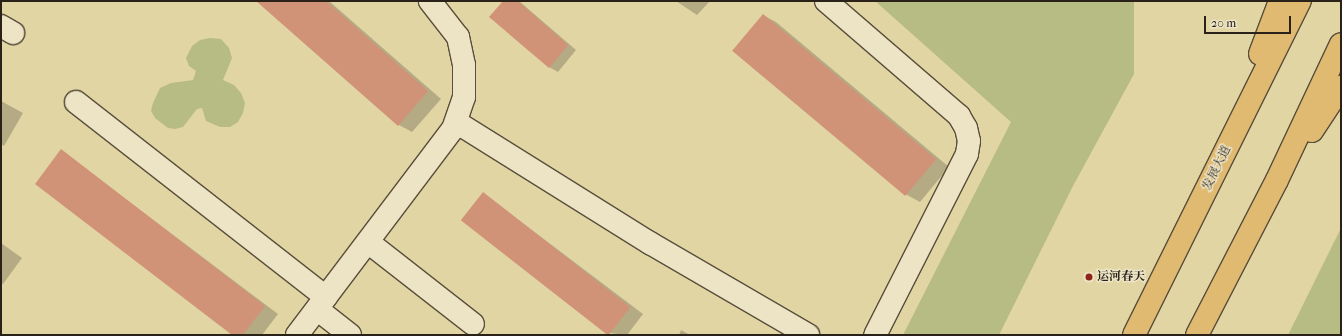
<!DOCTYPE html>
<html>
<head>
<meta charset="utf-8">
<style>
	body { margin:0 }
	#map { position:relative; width:1342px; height:336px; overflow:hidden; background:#e2d5a4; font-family:"IM FELL French Canon","Noto Serif SC",serif }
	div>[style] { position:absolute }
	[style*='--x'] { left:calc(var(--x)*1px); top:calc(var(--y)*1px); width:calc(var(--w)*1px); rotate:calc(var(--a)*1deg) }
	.green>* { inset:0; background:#b6bc84 }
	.shadow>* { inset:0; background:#0003 }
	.building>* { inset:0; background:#d19378; transform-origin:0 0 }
	.roads { filter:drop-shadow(1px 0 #584e3b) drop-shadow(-1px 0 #584e3b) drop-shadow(0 1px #584e3b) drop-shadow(0 -1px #584e3b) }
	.minor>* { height:22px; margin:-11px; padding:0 11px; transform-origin:11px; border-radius:11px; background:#ece4c4 }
	.major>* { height:22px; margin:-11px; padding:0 11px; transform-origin:11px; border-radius:11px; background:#e1ba72 }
	.dots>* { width:11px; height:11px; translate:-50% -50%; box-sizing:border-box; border:2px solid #ece4c4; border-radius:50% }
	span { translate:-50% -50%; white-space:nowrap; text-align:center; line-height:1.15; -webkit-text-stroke:3px #ece4c4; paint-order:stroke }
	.street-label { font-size:12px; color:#2a2118 }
	.poi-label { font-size:12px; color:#2a2118; font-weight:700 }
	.left { translate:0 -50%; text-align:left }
	.frame { position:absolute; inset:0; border:2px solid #2a2118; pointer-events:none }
	.scale { position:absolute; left:1204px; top:16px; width:87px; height:18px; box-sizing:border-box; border:2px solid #2a2118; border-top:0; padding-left:5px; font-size:12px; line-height:14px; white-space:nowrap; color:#2a2118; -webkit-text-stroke:3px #ece4c4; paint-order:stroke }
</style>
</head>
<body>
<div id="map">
	<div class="green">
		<div style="clip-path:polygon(875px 1px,1134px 1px,1134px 74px,1073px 186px,999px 335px,903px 335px,1011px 122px)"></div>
		<div style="clip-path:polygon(210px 38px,221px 39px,229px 48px,232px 58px,223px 80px,234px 85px,241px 93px,245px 103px,243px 113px,238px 122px,230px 127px,220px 127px,206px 121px,202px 108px,197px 109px,183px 127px,175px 129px,168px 128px,155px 118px,151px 111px,153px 103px,160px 88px,171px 83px,193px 80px,196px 71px,189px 66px,186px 58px,192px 46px,200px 40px)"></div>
		<div style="clip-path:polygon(1341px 228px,1341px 335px,1288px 335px)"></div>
	</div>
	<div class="shadow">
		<div style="clip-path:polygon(257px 1px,329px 1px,441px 99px,412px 132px,399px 125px)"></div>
		<div style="clip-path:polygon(504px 1px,519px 1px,576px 50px,558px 72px,549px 67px)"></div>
		<div style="clip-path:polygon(676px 1px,710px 1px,697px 15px)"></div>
		<div style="clip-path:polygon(763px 15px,776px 22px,949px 167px,920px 202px,907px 195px)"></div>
		<div style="clip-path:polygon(1px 101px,23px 113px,4px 146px,1px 144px)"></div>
		<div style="clip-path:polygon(62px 151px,278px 314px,262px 335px,233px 335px)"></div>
		<div style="clip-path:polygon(483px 193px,643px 314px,627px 335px,610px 333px,462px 220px)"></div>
		<div style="clip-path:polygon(1px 243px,22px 258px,3px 284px,1px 283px)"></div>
		<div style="clip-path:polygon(681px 330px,690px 335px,679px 335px)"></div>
	</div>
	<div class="building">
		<div style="clip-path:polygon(256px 1px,326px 1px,428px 91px,398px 126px)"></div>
		<div style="clip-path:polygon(503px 1px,518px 1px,568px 45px,549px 68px,489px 17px)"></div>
		<div style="left:763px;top:14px;width:226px;height:48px;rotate:40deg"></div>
		<div style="clip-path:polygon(61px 149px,265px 306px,243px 335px,232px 335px,35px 184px)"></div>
		<div style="left:483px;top:192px;width:187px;height:36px;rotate:38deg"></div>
	</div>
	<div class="roads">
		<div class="minor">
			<div style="--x:826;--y:1;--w:176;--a:40.8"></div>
			<div style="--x:959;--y:116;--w:14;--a:60"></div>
			<div style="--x:966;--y:128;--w:13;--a:77"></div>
			<div style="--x:969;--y:141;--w:13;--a:99"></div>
			<div style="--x:967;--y:154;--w:203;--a:116.9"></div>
			<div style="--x:1;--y:26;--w:14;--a:30"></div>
			<div style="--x:76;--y:102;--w:317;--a:38"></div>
			<div style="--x:456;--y:122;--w:229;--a:32"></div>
			<div style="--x:650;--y:243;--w:183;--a:30.2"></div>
			<div style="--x:368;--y:242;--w:133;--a:38"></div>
			<div style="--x:317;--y:309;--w:42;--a:38.2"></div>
			<div style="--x:297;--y:335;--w:258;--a:-52.9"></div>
			<div style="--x:453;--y:129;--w:34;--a:-71"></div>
			<div style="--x:464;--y:97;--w:32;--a:-90"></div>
			<div style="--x:464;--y:65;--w:29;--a:-102"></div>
			<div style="--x:458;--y:37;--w:46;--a:-127.9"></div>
		</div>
		<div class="major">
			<div style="--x:1260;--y:54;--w:57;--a:-69.3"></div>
			<div style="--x:1312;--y:131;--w:53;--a:-56.6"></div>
			<div style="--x:1134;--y:335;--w:373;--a:-63.6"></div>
			<div style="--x:1197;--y:335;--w:174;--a:-62.7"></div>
			<div style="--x:1277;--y:180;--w:150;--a:-64.8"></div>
		</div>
	</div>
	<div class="dots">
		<div style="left:1089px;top:277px;background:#8f2418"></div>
	</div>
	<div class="street-label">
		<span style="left:1217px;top:168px;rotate:-64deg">发展大道</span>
	</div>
	<div class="poi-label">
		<span class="left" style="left:1097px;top:277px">运河春天</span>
	</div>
	<div class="frame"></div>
	<div class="scale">20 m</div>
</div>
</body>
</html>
